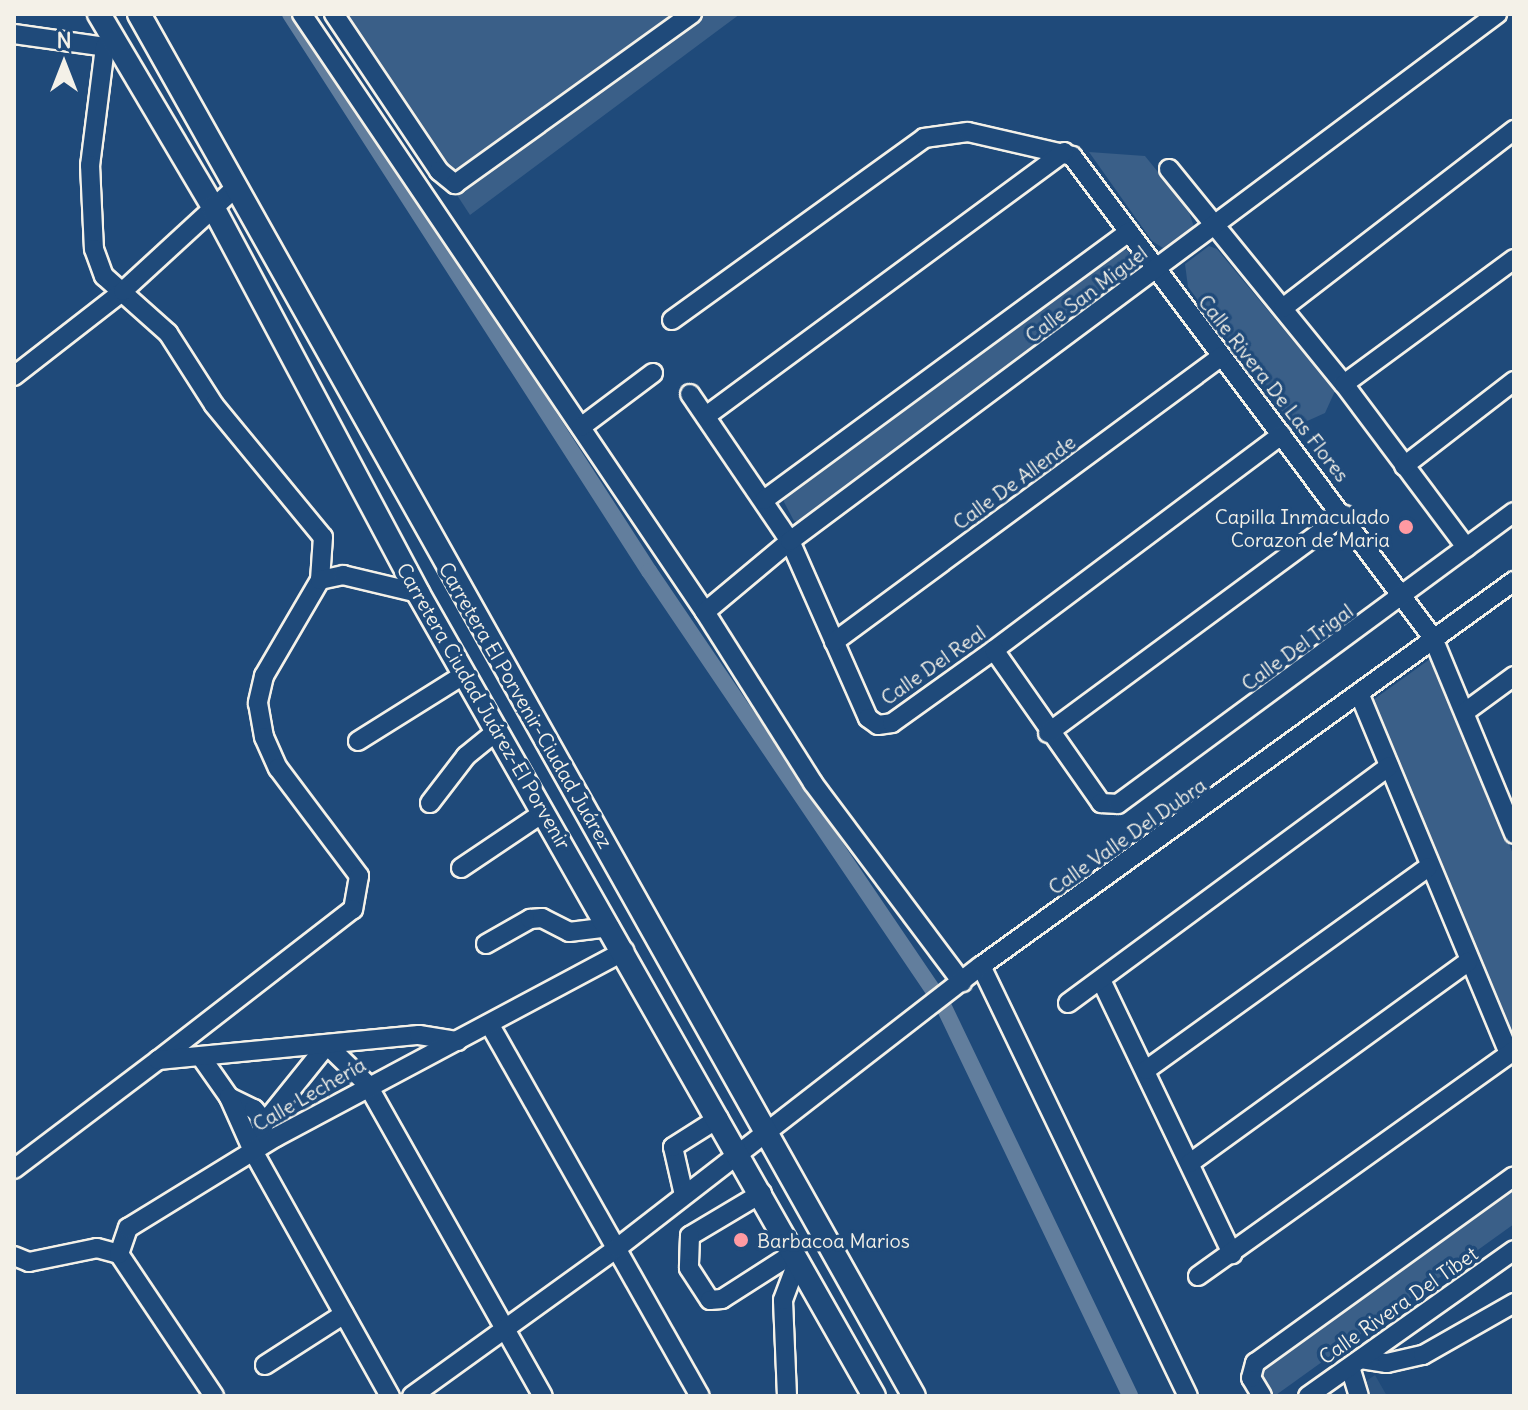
<!DOCTYPE html>
<html>
<head>
<meta charset="utf-8">
<style>
	body { margin:0 }
	#map { position:relative; width:1528px; height:1410px; overflow:hidden; background:#1f4a7a; font-family:Delius,sans-serif }
	div>[style] { position:absolute }
	[style*='--x'] { left:calc(var(--x)*1px); top:calc(var(--y)*1px); width:calc(var(--w)*1px); rotate:calc(var(--a)*1deg) }
	.built>* { inset:0; background:#2d5581 }
	.green>* { inset:0; background:#3a5f88 }
	.canal>* { height:16px; margin:-8px; padding:0 8px; transform-origin:8px; border-radius:8px; background:#627e9d }
	.roads { filter:drop-shadow(2px 0 #f4f1e8) drop-shadow(-2px 0 #f4f1e8) drop-shadow(0 2px #f4f1e8) drop-shadow(0 -2px #f4f1e8) }
	.minor>* { height:18px; margin:-9px; padding:0 9px; transform-origin:9px; border-radius:9px; background:#1f4a7a }
	.major>* { height:22px; margin:-11px; padding:0 11px; transform-origin:11px; border-radius:11px; background:#1f4a7a }
	.dots>* { width:22px; height:22px; translate:-50% -50%; box-sizing:border-box; border:4px solid #1f4a7a; border-radius:50% }
	span { translate:-50% -50%; white-space:nowrap; text-align:center; line-height:1.15; -webkit-text-stroke:7px #1f4a7a; paint-order:stroke }
	.street-label { font-size:20px; color:#f4f1e8 }
	.poi-label { font-size:20px; color:#f4f1e8 }
	.right { translate:-100% -50%; text-align:right }
	.left { translate:0 -50%; text-align:left }
	.frame { position:absolute; inset:0; border:16px solid #f4f1e8; pointer-events:none }
	.north { position:absolute; left:24px; top:24px; width:80px; height:80px; -webkit-text-stroke:6px #1f4a7a; paint-order:stroke; rotate:0deg; font-size:22px; font-weight:700; line-height:32px; text-align:center; color:#f4f1e8 }
	.north::after { content:''; display:block; margin:auto; width:28px; height:36px; background:#f4f1e8; clip-path:polygon(50% 0,100% 100%,50% 72%,0 100%) }
</style>
</head>
<body>
<div id="map">
	<div class="built">
		<div style="clip-path:polygon(1375px 1375px,1387px 1396px,1345px 1396px)"></div>
	</div>
	<div class="green">
		<div style="clip-path:polygon(339px 14px,740px 14px,470px 215px)"></div>
		<div style="clip-path:polygon(1089px 152px,1145px 156px,1188px 209px,1194px 227px,1163px 248px,1152px 241px)"></div>
		<div style="clip-path:polygon(1209px 246px,1217px 249px,1335px 391px,1325px 413px,1294px 427px,1188px 287px,1185px 264px)"></div>
		<div style="clip-path:polygon(1128px 250px,1136px 266px,1132px 275px,802px 523px,794px 521px,784px 502px,785px 491px,1117px 251px)"></div>
		<div style="clip-path:polygon(1430px 659px,1514px 856px,1513px 1035px,1503px 1022px,1373px 700px)"></div>
		<div style="clip-path:polygon(1514px 1184px,1514px 1224px,1276px 1395px,1266px 1390px,1260px 1379px,1264px 1364px)"></div>
	</div>
	<div class="canal">
		<div style="--x:290;--y:14;--w:663;--a:57.2"></div>
		<div style="--x:649;--y:571;--w:524;--a:55.89"></div>
		<div style="--x:943;--y:1005;--w:433;--a:64.4"></div>
	</div>
	<div class="roads">
		<div class="minor">
			<div style="--x:302;--y:14;--w:721;--a:56.02"></div>
			<div style="--x:705;--y:612;--w:202;--a:57.7"></div>
			<div style="--x:813;--y:783;--w:249;--a:53.2"></div>
			<div style="--x:334;--y:14;--w:189;--a:56.2"></div>
			<div style="--x:439;--y:171;--w:21;--a:39"></div>
			<div style="--x:455;--y:184;--w:292;--a:-35.7"></div>
			<div style="--x:14;--y:34;--w:92;--a:8.1"></div>
			<div style="--x:105;--y:47;--w:9;--a:-21"></div>
			<div style="--x:105;--y:47;--w:119;--a:97.2"></div>
			<div style="--x:90;--y:165;--w:84;--a:87.3"></div>
			<div style="--x:94;--y:249;--w:29;--a:70"></div>
			<div style="--x:104;--y:276;--w:86;--a:41.7"></div>
			<div style="--x:168;--y:333;--w:85;--a:57.4"></div>
			<div style="--x:214;--y:405;--w:171;--a:50.5"></div>
			<div style="--x:323;--y:537;--w:43;--a:94"></div>
			<div style="--x:320;--y:580;--w:111;--a:120.3"></div>
			<div style="--x:264;--y:676;--w:28;--a:103"></div>
			<div style="--x:258;--y:703;--w:35;--a:80"></div>
			<div style="--x:264;--y:737;--w:34;--a:66"></div>
			<div style="--x:278;--y:768;--w:135;--a:53.1"></div>
			<div style="--x:359;--y:876;--w:34;--a:100"></div>
			<div style="--x:353;--y:909;--w:247;--a:142.2"></div>
			<div style="--x:1169;--y:169;--w:277;--a:50.9"></div>
			<div style="--x:1344;--y:384;--w:204;--a:53.2"></div>
			<div style="--x:1283;--y:308;--w:292;--a:-37.6"></div>
			<div style="--x:672;--y:320;--w:311;--a:-35.8"></div>
			<div style="--x:924;--y:138;--w:44;--a:-7.8"></div>
			<div style="--x:968;--y:132;--w:107;--a:13"></div>
			<div style="--x:1072;--y:156;--w:602;--a:53.17"></div>
			<div style="--x:1433;--y:638;--w:212;--a:67.5"></div>
			<div style="--x:14;--y:376;--w:138;--a:-37.9"></div>
			<div style="--x:123;--y:291;--w:151;--a:-42.6"></div>
			<div style="--x:1344;--y:384;--w:211;--a:-36.3"></div>
			<div style="--x:690;--y:394;--w:178;--a:55.8"></div>
			<div style="--x:790;--y:541;--w:193;--a:66.2"></div>
			<div style="--x:868;--y:718;--w:12;--a:35"></div>
			<div style="--x:878;--y:725;--w:14;--a:-8"></div>
			<div style="--x:892;--y:723;--w:125;--a:-35.6"></div>
			<div style="--x:994;--y:650;--w:359;--a:-36.8"></div>
			<div style="--x:706;--y:416;--w:445;--a:-36.4"></div>
			<div style="--x:581;--y:427;--w:90;--a:-36.9"></div>
			<div style="--x:1404;--y:466;--w:139;--a:-37.7"></div>
			<div style="--x:764;--y:500;--w:453;--a:-36.3"></div>
			<div style="--x:320;--y:580;--w:24;--a:-12"></div>
			<div style="--x:343;--y:575;--w:77;--a:13.5"></div>
			<div style="--x:705;--y:612;--w:111;--a:-39.9"></div>
			<div style="--x:790;--y:541;--w:882;--a:-36.7"></div>
			<div style="--x:834;--y:642;--w:481;--a:-36.4"></div>
			<div style="--x:994;--y:650;--w:187;--a:55"></div>
			<div style="--x:1101;--y:803;--w:17;--a:3"></div>
			<div style="--x:1118;--y:804;--w:492;--a:-36.4"></div>
			<div style="--x:1359;--y:693;--w:391;--a:67.4"></div>
			<div style="--x:1465;--y:712;--w:61;--a:-36.3"></div>
			<div style="--x:1048;--y:733;--w:368;--a:-36.4"></div>
			<div style="--x:358;--y:741;--w:126;--a:-32.1"></div>
			<div style="--x:430;--y:803;--w:59;--a:-52.5"></div>
			<div style="--x:466;--y:756;--w:40;--a:-39"></div>
			<div style="--x:461;--y:868;--w:99;--a:-33.9"></div>
			<div style="--x:486;--y:944;--w:51;--a:-29.6"></div>
			<div style="--x:530;--y:919;--w:12;--a:-5"></div>
			<div style="--x:542;--y:918;--w:30;--a:27"></div>
			<div style="--x:569;--y:932;--w:41;--a:-7"></div>
			<div style="--x:981;--y:966;--w:477;--a:64.3"></div>
			<div style="--x:1101;--y:980;--w:304;--a:64.4"></div>
			<div style="--x:1068;--y:1003;--w:399;--a:-36.4"></div>
			<div style="--x:491;--y:1027;--w:424;--a:60.5"></div>
			<div style="--x:201;--y:1057;--w:49;--a:55"></div>
			<div style="--x:229;--y:1097;--w:28;--a:26"></div>
			<div style="--x:254;--y:1109;--w:17;--a:50"></div>
			<div style="--x:265;--y:1122;--w:11;--a:112"></div>
			<div style="--x:1146;--y:1070;--w:347;--a:-35.7"></div>
			<div style="--x:229;--y:1097;--w:59;--a:66"></div>
			<div style="--x:253;--y:1151;--w:281;--a:60.8"></div>
			<div style="--x:265;--y:1122;--w:99;--a:-51.2"></div>
			<div style="--x:327;--y:1045;--w:56;--a:44.3"></div>
			<div style="--x:367;--y:1084;--w:358;--a:60.6"></div>
			<div style="--x:1190;--y:1163;--w:343;--a:-35.9"></div>
			<div style="--x:14;--y:1169;--w:181;--a:-37.1"></div>
			<div style="--x:158;--y:1060;--w:262;--a:-5.5"></div>
			<div style="--x:419;--y:1035;--w:39;--a:9"></div>
			<div style="--x:762;--y:1193;--w:84;--a:149.2"></div>
			<div style="--x:690;--y:1236;--w:32;--a:92"></div>
			<div style="--x:689;--y:1268;--w:38;--a:57"></div>
			<div style="--x:710;--y:1300;--w:12;--a:-5"></div>
			<div style="--x:722;--y:1299;--w:85;--a:-32.6"></div>
			<div style="--x:684;--y:1195;--w:49;--a:-102.9"></div>
			<div style="--x:673;--y:1147;--w:54;--a:-32.2"></div>
			<div style="--x:119;--y:1254;--w:171;--a:56.2"></div>
			<div style="--x:14;--y:1256;--w:16;--a:22"></div>
			<div style="--x:29;--y:1262;--w:69;--a:-11.6"></div>
			<div style="--x:97;--y:1248;--w:23;--a:15"></div>
			<div style="--x:119;--y:1254;--w:28;--a:-71"></div>
			<div style="--x:128;--y:1228;--w:174;--a:-31.6"></div>
			<div style="--x:276;--y:1137;--w:395;--a:-28.1"></div>
			<div style="--x:1198;--y:1276;--w:388;--a:-35.5"></div>
			<div style="--x:1361;--y:1359;--w:26;--a:9"></div>
			<div style="--x:1387;--y:1363;--w:37;--a:-13"></div>
			<div style="--x:1423;--y:1355;--w:105;--a:-29.7"></div>
			<div style="--x:265;--y:1365;--w:94;--a:-32.8"></div>
			<div style="--x:1350;--y:1367;--w:30;--a:73"></div>
			<div style="--x:412;--y:1396;--w:253;--a:-35.8"></div>
			<div style="--x:617;--y:1248;--w:460;--a:-37.8"></div>
			<div style="--x:981;--y:966;--w:658;--a:-35.84"></div>
			<div style="--x:787;--y:1396;--w:96;--a:-92.4"></div>
			<div style="--x:783;--y:1300;--w:43;--a:-69.4"></div>
			<div style="--x:1262;--y:1396;--w:21;--a:-121"></div>
			<div style="--x:1251;--y:1378;--w:16;--a:-75"></div>
			<div style="--x:1255;--y:1363;--w:319;--a:-35.8"></div>
			<div style="--x:1308;--y:1396;--w:252;--a:-35.3"></div>
		</div>
		<div class="major">
			<div style="--x:99;--y:14;--w:224;--a:59.4"></div>
			<div style="--x:213;--y:207;--w:437;--a:62"></div>
			<div style="--x:418;--y:593;--w:923;--a:60.41"></div>
			<div style="--x:139;--y:14;--w:1584;--a:60.72"></div>
		</div>
	</div>
	<div class="dots">
		<div style="left:1406px;top:527px;background:#ff9aa2"></div>
		<div style="left:741px;top:1240px;background:#ff9aa2"></div>
	</div>
	<div class="street-label">
		<span style="left:1086px;top:294px;rotate:-37deg">Calle San Miguel</span>
		<span style="left:1274px;top:388px;rotate:52deg">Calle Rivera De Las Flores</span>
		<span style="left:1014px;top:482px;rotate:-36deg">Calle De Allende</span>
		<span style="left:1297px;top:647px;rotate:-36deg">Calle Del Trigal</span>
		<span style="left:933px;top:665px;rotate:-35deg">Calle Del Real</span>
		<span style="left:526px;top:705px;rotate:60deg">Carretera El Porvenir-Ciudad Juárez</span>
		<span style="left:484px;top:706px;rotate:60deg">Carretera Ciudad Juárez-El Porvenir</span>
		<span style="left:1127px;top:836px;rotate:-35deg">Calle Valle Del Dubra</span>
		<span style="left:309px;top:1094px;rotate:-30deg">Calle Lechería</span>
		<span style="left:1398px;top:1305px;rotate:-35deg">Calle Rivera Del Tíbet</span>
	</div>
	<div class="poi-label">
		<span class="right" style="left:1390px;top:528px">Capilla Inmaculado<br>Corazon de Maria</span>
		<span class="left" style="left:757px;top:1240px">Barbacoa Marios</span>
	</div>
	<div class="frame"></div>
	<div class="north">N</div>
</div>
</body>
</html>
